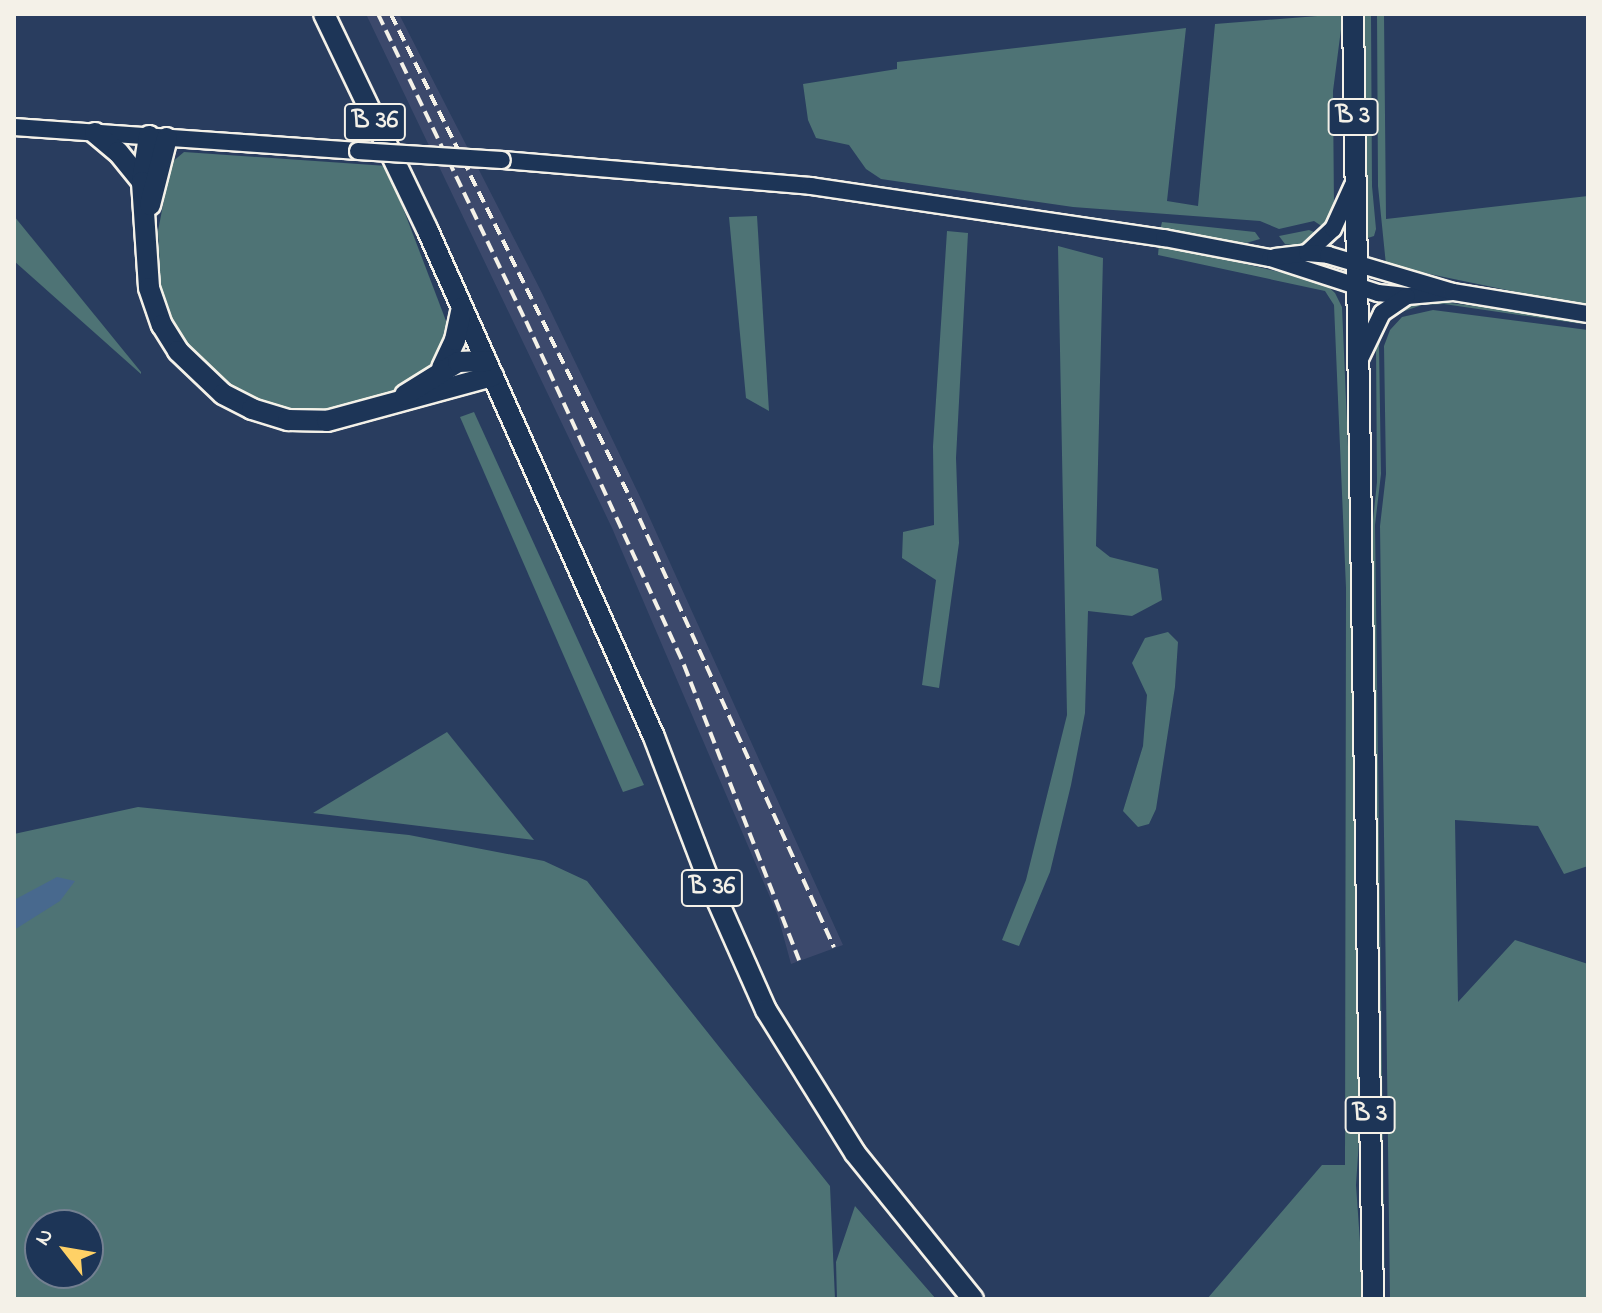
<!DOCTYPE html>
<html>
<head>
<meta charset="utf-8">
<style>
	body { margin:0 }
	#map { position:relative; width:1602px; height:1313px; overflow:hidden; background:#293d5f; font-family:"Indie Flower",sans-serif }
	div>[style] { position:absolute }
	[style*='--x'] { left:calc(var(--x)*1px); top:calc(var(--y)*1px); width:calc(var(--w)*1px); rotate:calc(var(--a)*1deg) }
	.built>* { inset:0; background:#3c496c }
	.green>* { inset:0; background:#4e7375 }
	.water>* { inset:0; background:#48698e }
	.roads { filter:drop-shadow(2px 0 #f4f1e8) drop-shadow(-2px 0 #f4f1e8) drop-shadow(0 2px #f4f1e8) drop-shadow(0 -2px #f4f1e8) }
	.minor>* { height:16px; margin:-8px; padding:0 8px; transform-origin:8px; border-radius:8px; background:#1d3557 }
	.major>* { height:20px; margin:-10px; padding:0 10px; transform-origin:10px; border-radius:10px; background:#1d3557 }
	.rail>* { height:4px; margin-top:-2px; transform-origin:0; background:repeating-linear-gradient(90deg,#f4f1e8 0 12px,transparent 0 18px) }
	.bridges { filter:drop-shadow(2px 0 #f4f1e8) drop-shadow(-2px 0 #f4f1e8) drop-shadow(0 2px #f4f1e8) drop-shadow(0 -2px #f4f1e8) }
	.minor-bridge>* { height:16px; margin:-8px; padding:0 8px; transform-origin:8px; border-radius:8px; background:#1d3557 }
	span { translate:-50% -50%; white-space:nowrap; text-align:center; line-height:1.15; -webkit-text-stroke:7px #1d3557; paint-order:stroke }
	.shield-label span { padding:2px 6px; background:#1d3557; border:2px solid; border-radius:6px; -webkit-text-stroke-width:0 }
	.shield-label { font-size:26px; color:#f4f1e8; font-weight:700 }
	.frame { position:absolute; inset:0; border:16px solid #f4f1e8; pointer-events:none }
	.north { position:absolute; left:24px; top:1209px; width:80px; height:80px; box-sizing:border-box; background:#1d3557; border:2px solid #738091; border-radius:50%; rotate:301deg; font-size:22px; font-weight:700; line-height:32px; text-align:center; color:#f4f1e8 }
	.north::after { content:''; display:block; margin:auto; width:28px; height:36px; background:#ffd166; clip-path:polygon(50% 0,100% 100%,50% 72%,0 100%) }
</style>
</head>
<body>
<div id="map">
	<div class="built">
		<div style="clip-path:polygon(366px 14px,399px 14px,542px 293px,642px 501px,843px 945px,791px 964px,778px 916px,612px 528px)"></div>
	</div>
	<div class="green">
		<div style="clip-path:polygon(1343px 14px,1333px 91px,1334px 209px,1326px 229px,1314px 221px,1279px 229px,1260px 221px,1073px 207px,881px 179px,866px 169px,849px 145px,816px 138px,808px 120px,803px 84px,897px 69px,897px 62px,1186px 28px,1167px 201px,1198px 206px,1215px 24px)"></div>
		<div style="clip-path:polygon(1364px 14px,1371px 14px,1372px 186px,1376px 229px,1374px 236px,1368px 238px)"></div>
		<div style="clip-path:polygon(1377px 14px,1384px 14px,1386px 219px,1588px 196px,1588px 307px,1386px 265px,1378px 186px)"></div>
		<div style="clip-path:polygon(184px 152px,387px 166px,451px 334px,442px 362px,412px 387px,334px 415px,279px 410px,226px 387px,183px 342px,168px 315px,161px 292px,158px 231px,171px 163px)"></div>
		<div style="clip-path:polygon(14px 216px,141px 372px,141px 374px,14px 261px)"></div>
		<div style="clip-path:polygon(757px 216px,769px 411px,746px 398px,729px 217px)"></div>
		<div style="clip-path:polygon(1162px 222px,1255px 232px,1260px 239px,1246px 243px,1160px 231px)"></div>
		<div style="clip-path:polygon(1309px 230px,1319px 234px,1297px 246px,1285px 244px,1279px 236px)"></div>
		<div style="clip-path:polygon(947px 231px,968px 233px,956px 458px,959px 543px,939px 688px,922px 685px,936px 580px,902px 558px,903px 532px,934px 525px,933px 446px)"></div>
		<div style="clip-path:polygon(1159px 244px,1323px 282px,1335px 293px,1342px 307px,1352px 539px,1361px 1110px,1356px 1185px,1364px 1299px,1207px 1299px,1322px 1165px,1345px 1165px,1346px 588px,1334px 305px,1325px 291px,1158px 255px)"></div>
		<div style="clip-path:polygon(1058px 246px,1103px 258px,1096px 546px,1110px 557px,1158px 569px,1162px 600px,1132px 616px,1088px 611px,1085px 713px,1071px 785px,1050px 872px,1019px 946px,1002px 940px,1026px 880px,1067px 715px)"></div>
		<div style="clip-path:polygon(1433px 301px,1568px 317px,1583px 319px,1582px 324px,1444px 304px,1422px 305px,1390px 316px,1404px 307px)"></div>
		<div style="clip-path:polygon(1433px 310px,1588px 330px,1588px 866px,1564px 874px,1538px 826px,1455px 820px,1458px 1002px,1515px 940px,1588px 964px,1588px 1299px,1390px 1299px,1380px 526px,1386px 474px,1384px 346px,1390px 330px,1402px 317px)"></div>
		<div style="clip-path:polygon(1384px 321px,1379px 346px,1381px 474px,1375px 525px,1385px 1299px,1381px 1299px,1371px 539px,1377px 482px,1376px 346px)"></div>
		<div style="clip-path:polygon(474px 412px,644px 785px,623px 792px,460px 417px)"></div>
		<div style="clip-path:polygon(1168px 632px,1178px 642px,1175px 687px,1156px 809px,1149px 824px,1138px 827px,1123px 811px,1143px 746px,1147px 695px,1132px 663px,1145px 638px)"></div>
		<div style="clip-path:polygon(447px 732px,534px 840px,313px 813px)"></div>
		<div style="clip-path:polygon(evenodd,138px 807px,409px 835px,544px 861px,587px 881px,830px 1186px,835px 1299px,14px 1299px,14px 834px,138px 807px,40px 1225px,88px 1225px,88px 1273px,40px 1273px,40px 1225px)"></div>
		<div style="clip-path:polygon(855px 1206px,936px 1299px,937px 1299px,837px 1299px,836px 1262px)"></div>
	</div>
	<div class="water">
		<div style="clip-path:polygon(57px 877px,75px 881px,60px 901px,14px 930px,14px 900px)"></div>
	</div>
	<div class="roads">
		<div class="minor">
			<div style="--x:14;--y:127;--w:345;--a:4"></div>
			<div style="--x:502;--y:160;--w:310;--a:4.8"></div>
			<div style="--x:811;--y:186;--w:357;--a:8.4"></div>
			<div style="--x:1164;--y:238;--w:108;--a:10.7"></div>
			<div style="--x:1270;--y:258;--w:114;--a:18"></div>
			<div style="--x:1378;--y:293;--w:29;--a:6"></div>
			<div style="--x:1407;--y:296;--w:46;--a:-5"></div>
			<div style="--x:1307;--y:253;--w:35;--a:-43"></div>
			<div style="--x:1333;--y:229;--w:48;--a:-65.6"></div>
			<div style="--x:1275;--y:257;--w:32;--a:-7"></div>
			<div style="--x:1307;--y:253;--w:21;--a:5"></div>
			<div style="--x:1328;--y:255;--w:130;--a:16.5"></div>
			<div style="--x:1453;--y:292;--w:137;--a:9.3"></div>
			<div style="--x:1359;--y:361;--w:53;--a:-64.4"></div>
			<div style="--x:1382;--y:313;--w:30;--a:-34"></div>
		</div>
		<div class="major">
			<div style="--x:324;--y:14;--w:238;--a:64.4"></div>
			<div style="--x:427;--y:229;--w:556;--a:65.92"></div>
			<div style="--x:654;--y:737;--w:160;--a:69.1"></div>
			<div style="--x:711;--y:886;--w:136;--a:66.1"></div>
			<div style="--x:766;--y:1010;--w:168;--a:58.1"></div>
			<div style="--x:855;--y:1153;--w:188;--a:51.1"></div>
			<div style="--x:1353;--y:14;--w:1285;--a:89.11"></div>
			<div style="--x:95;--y:133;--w:30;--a:40"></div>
			<div style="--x:118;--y:152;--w:38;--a:51"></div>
			<div style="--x:149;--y:136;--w:47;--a:98.7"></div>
			<div style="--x:142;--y:182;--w:106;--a:86.2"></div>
			<div style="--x:149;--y:288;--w:39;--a:71"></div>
			<div style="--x:162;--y:325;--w:31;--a:58"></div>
			<div style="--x:178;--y:351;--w:62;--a:43.7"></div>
			<div style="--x:223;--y:394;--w:33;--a:27"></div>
			<div style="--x:252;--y:409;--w:38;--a:17"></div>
			<div style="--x:288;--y:420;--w:39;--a:1"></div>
			<div style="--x:327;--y:421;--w:172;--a:-15.2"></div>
			<div style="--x:150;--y:205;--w:69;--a:-75.8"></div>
			<div style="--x:442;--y:368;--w:31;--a:-65"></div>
			<div style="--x:455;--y:340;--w:33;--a:-78"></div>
			<div style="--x:405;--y:395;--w:62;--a:-31.9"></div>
			<div style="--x:458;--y:362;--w:28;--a:-2"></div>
		</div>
	</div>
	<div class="rail">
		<div style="--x:378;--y:14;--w:341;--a:64.3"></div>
		<div style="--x:526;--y:321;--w:379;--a:65.3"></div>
		<div style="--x:684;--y:665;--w:317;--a:68.7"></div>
		<div style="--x:391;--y:14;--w:544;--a:63.72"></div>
		<div style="--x:632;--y:502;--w:489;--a:65.6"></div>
	</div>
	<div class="bridges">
		<div class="minor-bridge">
			<div style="--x:358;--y:151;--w:144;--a:3.6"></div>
		</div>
	</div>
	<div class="shield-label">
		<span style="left:1353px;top:117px">B 3</span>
		<span style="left:375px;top:122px">B 36</span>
		<span style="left:712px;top:888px">B 36</span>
		<span style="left:1370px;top:1115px">B 3</span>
	</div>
	<div class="frame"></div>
	<div class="north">N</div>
</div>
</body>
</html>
